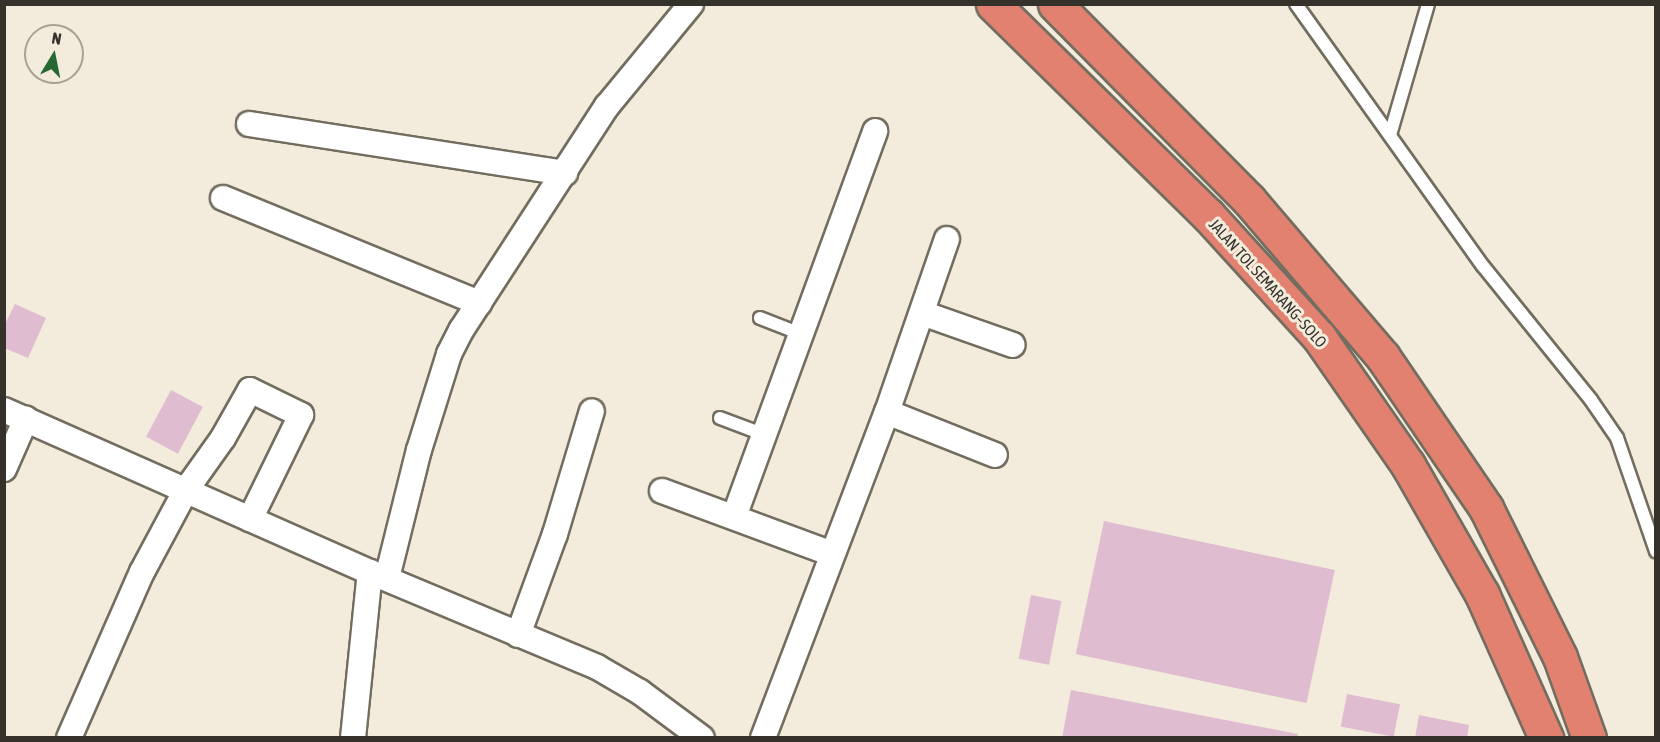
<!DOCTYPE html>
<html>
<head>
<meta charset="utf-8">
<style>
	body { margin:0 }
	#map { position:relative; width:1660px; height:742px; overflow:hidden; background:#f3ecdc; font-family:"Asap Condensed",sans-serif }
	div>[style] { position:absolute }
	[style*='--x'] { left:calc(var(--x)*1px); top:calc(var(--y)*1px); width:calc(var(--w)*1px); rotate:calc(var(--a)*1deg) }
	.building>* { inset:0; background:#dfbcd0; transform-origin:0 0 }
	.roads { filter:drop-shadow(2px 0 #736d60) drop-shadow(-2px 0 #736d60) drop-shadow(0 2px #736d60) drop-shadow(0 -2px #736d60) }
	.service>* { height:12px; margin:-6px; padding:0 6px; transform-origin:6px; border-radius:6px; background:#fff }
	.minor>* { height:24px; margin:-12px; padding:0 12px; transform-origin:12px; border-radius:12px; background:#fff }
	.motorway>* { height:33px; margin:-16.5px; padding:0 16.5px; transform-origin:16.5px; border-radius:16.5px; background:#e38171 }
	span { translate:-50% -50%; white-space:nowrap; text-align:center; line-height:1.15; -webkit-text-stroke:6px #f3ecdc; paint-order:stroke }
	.street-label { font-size:16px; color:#35322c }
	.frame { position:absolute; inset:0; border:6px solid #35322c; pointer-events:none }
	.north { position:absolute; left:24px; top:24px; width:60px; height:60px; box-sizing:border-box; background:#f3ecdc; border:2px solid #a7a296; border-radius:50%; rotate:10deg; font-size:16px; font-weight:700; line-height:24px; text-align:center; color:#35322c }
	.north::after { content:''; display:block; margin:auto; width:21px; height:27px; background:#256833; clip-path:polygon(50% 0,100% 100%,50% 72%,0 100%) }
</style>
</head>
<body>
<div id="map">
	<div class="building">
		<div style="clip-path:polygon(15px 304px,46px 318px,28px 358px,4px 348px,4px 326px)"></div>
		<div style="left:171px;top:390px;width:36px;height:53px;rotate:28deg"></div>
		<div style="left:1104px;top:521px;width:236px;height:136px;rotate:12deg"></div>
		<div style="left:1031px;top:595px;width:31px;height:65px;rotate:11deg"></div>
		<div style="clip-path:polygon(1071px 690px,1298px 734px,1297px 738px,1062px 738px)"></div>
		<div style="left:1347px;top:694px;width:54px;height:33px;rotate:11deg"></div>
		<div style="clip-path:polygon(1419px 715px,1469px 725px,1467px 738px,1415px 738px)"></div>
	</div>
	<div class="roads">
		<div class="service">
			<div style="--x:1296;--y:4;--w:322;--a:54.5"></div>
			<div style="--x:1483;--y:266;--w:172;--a:51.1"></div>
			<div style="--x:1591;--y:400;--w:46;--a:55.6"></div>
			<div style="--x:1617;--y:438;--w:120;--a:71"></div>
			<div style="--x:1390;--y:135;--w:136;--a:-73.8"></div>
			<div style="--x:760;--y:318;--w:44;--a:21.3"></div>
			<div style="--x:720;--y:418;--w:48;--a:20.7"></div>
		</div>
		<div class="minor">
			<div style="--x:249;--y:124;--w:320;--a:8.8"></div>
			<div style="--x:223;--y:198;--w:277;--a:22.3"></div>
			<div style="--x:922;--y:313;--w:96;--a:19.4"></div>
			<div style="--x:4;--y:410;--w:400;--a:23.9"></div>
			<div style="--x:370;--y:572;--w:246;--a:22.7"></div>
			<div style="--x:597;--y:667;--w:50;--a:30.2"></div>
			<div style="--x:640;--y:692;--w:77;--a:36.6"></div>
			<div style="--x:887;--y:412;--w:116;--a:21.7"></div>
			<div style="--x:4;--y:469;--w:55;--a:-66.3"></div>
			<div style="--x:662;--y:491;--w:179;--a:20.3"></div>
			<div style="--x:734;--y:517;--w:411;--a:-69.9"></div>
			<div style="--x:387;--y:578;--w:132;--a:-76"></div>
			<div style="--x:419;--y:450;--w:101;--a:-72.6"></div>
			<div style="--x:449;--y:354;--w:28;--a:-63"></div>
			<div style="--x:462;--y:329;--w:266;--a:-57"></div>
			<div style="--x:607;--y:106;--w:132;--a:-50.5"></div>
			<div style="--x:518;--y:635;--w:108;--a:-69.9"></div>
			<div style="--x:555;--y:534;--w:128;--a:-73.3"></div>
			<div style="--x:69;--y:738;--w:181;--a:-66.3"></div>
			<div style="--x:142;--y:572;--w:93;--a:-61.8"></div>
			<div style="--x:186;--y:490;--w:64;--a:-54.6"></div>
			<div style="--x:223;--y:438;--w:55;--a:-60.6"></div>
			<div style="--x:250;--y:390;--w:57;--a:26.1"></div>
			<div style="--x:301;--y:415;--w:116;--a:116.1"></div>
			<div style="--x:353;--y:738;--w:167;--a:-84.2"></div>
			<div style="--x:763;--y:738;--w:349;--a:-69.2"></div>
			<div style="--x:887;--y:412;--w:183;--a:-70.9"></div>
		</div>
		<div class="motorway">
			<div style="--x:993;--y:4;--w:301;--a:44.5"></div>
			<div style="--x:1208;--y:215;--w:165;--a:47.7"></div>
			<div style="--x:1319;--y:337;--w:156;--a:55.2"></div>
			<div style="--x:1408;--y:465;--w:149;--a:60.2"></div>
			<div style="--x:1482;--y:594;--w:158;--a:66"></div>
			<div style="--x:1055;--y:4;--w:276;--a:45.3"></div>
			<div style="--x:1249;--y:200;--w:206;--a:49.5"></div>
			<div style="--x:1383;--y:357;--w:183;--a:55.7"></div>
			<div style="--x:1486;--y:508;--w:166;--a:63.6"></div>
			<div style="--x:1560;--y:657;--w:86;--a:70.3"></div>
		</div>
	</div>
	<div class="street-label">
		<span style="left:1268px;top:283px;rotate:48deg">JALAN TOL SEMARANG–SOLO</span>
	</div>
	<div class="frame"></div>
	<div class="north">N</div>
</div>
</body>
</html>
